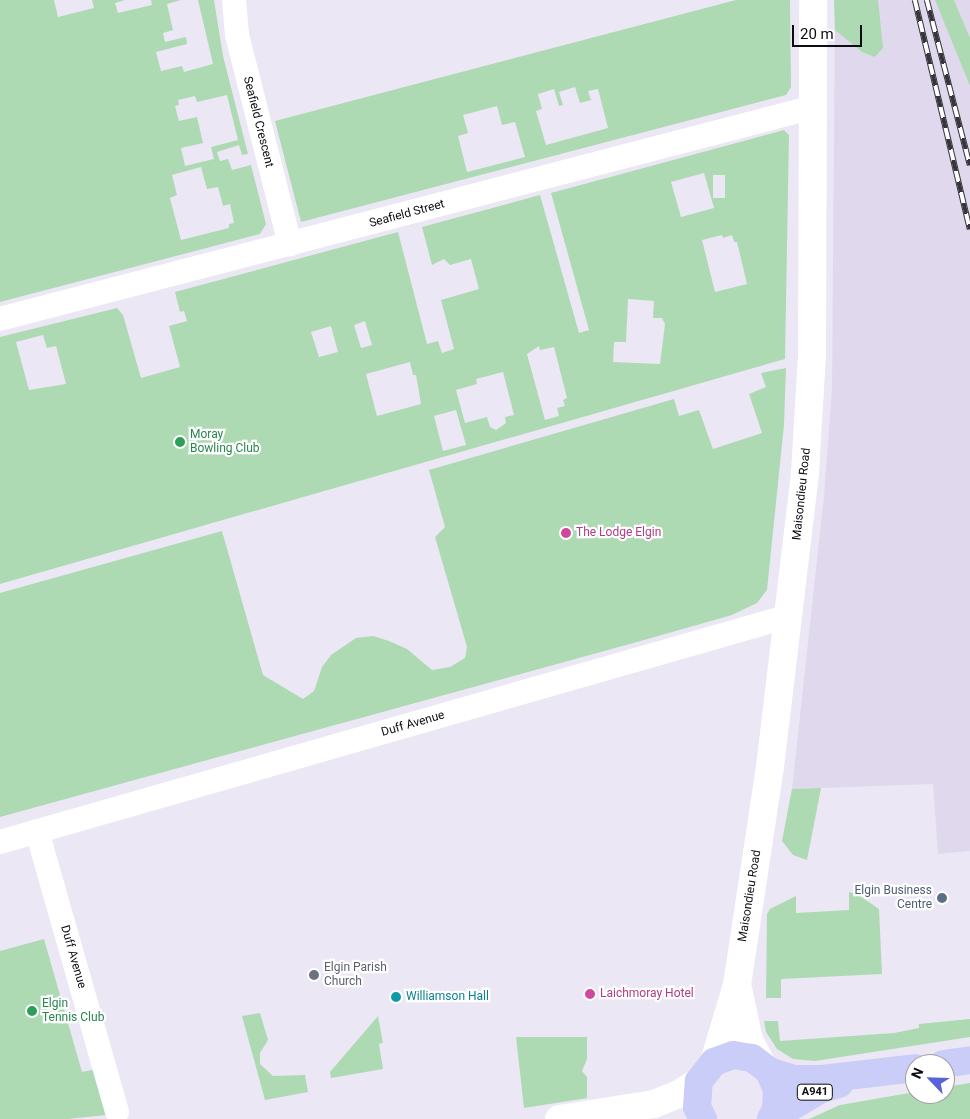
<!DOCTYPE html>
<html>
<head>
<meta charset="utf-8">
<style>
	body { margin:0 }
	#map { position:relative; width:970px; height:1119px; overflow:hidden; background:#ece7f5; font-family:Roboto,sans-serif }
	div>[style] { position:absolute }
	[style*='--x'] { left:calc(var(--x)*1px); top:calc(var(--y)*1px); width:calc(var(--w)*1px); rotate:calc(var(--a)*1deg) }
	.built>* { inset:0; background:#e0d9ed }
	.green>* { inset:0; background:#aedab3 }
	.street>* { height:24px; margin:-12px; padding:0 12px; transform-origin:12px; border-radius:12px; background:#fff }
	.secondary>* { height:28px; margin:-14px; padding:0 14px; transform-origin:14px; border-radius:14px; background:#fff }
	.primary>* { height:28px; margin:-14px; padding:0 14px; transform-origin:14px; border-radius:14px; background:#cacdf7 }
	.rail>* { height:5.5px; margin-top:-2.75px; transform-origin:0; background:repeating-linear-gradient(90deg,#fff 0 11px,#36353b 0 22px); box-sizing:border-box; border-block:1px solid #36353b }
	.dots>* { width:14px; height:14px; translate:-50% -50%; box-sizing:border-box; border:2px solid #fff; border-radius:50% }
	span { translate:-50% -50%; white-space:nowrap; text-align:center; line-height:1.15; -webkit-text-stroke:4.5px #fff; paint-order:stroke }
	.shield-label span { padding:1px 4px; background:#fff; border:1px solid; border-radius:4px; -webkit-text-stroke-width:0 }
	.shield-label { font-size:11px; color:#0d0c10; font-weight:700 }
	.street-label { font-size:12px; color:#0d0c10 }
	.leisure-label { font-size:12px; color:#27864d }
	.left { translate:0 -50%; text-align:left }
	.hotel-label { font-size:12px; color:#b23c85 }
	.service-label { font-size:12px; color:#4e5e75 }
	.right { translate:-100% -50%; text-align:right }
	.worship-label { font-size:12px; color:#5b616d }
	.culture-label { font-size:12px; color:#0d838f }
	.north { position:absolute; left:905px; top:1054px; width:50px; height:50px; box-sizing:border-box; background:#fff; border:1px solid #9e9e9f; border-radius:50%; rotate:294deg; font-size:14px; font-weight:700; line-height:20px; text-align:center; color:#0d0c10 }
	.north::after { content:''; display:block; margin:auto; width:18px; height:22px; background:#5862d9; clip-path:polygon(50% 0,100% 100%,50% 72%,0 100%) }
	.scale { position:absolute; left:792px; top:25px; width:70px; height:22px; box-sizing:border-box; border:2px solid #0d0c10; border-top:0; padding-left:6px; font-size:15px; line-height:18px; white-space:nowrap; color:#0d0c10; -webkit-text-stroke:4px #fff; paint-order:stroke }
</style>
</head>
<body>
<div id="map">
	<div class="built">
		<div style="clip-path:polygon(850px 0,970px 0,970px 851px,938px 854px,933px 784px,792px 789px,824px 496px,832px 389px,835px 10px)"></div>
	</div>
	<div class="green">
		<div style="clip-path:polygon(evenodd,0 0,54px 0,58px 17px,94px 8px,92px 0,125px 0,115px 3px,118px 13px,152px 5px,151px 0,181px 0,167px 4px,173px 30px,163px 33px,165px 42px,186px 37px,187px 44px,156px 52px,161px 71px,182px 66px,184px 72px,213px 64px,198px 0,214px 0,223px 56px,248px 154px,242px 155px,239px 145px,217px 152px,220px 161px,228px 159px,232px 170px,251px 165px,266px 224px,260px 234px,0 302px,0 0,227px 95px,238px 140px,211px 147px,214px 159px,185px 166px,181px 148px,203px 143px,197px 117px,179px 121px,175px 106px,179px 105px,178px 100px,195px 96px,197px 102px,227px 95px,0 0,201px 167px,207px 189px,218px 187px,223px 206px,230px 204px,234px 223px,229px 224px,229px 228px,181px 240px,170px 198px,177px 195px,172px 175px,201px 167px)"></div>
		<div style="clip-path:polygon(evenodd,736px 0,790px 0,791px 87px,786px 95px,301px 222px,275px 121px,736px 0,575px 87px,580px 103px,591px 100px,588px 91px,598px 89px,608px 128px,546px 145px,536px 111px,542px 109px,538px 94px,554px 89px,559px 106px,563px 105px,559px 92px,575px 87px,736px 0,497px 106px,502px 125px,515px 122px,525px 157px,467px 172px,458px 136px,468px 133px,463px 115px,497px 106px)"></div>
		<div style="clip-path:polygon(834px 0,878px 0,883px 48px,875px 57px,862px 52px,835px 30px)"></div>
		<div style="clip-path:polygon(935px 0,954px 0,970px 38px,970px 86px)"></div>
		<div style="clip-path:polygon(evenodd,784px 130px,789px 135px,785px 359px,0 584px,0 337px,117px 308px,123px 315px,141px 378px,180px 367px,169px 326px,187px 321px,184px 311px,180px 312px,175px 292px,398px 232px,427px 344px,438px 341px,442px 353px,454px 349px,441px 300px,479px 289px,471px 259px,450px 265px,444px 259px,432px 265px,422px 227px,540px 195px,579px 333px,589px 330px,551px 193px,784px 130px,704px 173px,714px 208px,681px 217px,671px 182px,704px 173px,784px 130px,713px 175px,725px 175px,725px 198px,713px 198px,713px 175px,784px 130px,722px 235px,723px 238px,732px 235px,734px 242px,737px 242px,747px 284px,715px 292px,702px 240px,722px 235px,784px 130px,628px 299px,654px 301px,653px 318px,662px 318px,665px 324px,660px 364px,613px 362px,614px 342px,626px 342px,628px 299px,784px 130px,365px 321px,372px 345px,361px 348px,354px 325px,365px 321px,784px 130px,331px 326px,338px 352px,319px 357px,311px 332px,331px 326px,784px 130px,43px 335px,47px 348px,56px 346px,66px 384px,29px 390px,16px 342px,43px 335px,784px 130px,539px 346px,540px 350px,554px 347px,567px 398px,563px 400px,565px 406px,557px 408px,559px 416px,545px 420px,527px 354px,539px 346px,784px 130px,410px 362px,413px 375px,416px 375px,421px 404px,377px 416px,366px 374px,410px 362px,784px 130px,503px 372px,514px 415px,505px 417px,506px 423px,496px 430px,490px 427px,487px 417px,465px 423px,456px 390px,477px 384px,476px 379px,503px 372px,784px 130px,456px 410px,466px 445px,443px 451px,434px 416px,456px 410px)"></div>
		<div style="clip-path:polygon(786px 368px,784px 425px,767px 590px,757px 603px,732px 615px,637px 642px,0 817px,0 593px,222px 531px,263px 675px,303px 699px,314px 691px,322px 667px,331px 655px,356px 638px,373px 636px,389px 641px,407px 649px,432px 670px,450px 667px,465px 658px,467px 647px,435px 537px,445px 527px,429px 470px,674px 399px,679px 416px,699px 410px,713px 449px,762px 433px,749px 394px,766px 387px,761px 373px)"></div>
		<div style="clip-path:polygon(821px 788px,807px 860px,793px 855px,782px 841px,792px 789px)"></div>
		<div style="clip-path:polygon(849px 892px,857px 894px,879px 909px,882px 974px,781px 979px,781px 998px,766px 998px,767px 914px,770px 909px,796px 896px,796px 913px,849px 910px)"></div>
		<div style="clip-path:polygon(44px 939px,82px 1072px,97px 1069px,107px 1115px,67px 1119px,0 1119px,0 951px)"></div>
		<div style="clip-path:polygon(260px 1013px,268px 1040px,260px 1053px,260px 1064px,273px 1076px,305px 1075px,308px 1092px,265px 1100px,242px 1016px)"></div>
		<div style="clip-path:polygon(378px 1016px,383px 1043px,379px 1044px,383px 1069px,331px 1078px,330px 1072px)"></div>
		<div style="clip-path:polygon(970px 1019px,970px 1037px,815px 1061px,793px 1059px,777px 1049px,766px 1032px,764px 1021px,778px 1021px,780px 1041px,894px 1033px,919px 1028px,919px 1024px)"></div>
		<div style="clip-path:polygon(516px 1037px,587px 1037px,587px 1059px,582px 1071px,587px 1077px,587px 1098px,524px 1108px)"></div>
		<div style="clip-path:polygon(970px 1083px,970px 1119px,809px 1119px,840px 1105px,915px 1092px,945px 1094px,945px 1087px)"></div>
	</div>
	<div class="street">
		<div style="--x:234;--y:0;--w:35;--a:85"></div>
		<div style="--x:237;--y:35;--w:216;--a:75.8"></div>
		<div style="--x:0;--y:319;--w:841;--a:-14.6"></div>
		<div style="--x:37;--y:831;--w:292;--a:74.1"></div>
		<div style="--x:0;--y:842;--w:821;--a:-15.98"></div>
	</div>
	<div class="secondary">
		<div style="--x:738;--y:989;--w:52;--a:77.8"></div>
		<div style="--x:749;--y:1040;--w:26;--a:62"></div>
		<div style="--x:714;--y:1062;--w:80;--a:-73.4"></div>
		<div style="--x:737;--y:985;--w:220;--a:-81.4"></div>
		<div style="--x:770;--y:767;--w:296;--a:-83.2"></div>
		<div style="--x:805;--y:473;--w:117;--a:-86.6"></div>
		<div style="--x:812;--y:356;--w:356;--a:-89.8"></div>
		<div style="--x:559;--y:1119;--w:96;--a:-9"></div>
		<div style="--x:654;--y:1104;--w:27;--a:-22"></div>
		<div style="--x:679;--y:1094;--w:24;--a:-33"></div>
	</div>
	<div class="primary">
		<div style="--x:943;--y:1064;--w:27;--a:-8"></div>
		<div style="--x:769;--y:1071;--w:25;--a:18"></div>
		<div style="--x:793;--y:1079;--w:29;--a:0"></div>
		<div style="--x:822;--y:1079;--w:94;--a:-6.7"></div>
		<div style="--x:703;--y:1119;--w:13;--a:-117"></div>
		<div style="--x:697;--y:1107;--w:26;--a:-86"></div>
		<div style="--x:699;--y:1081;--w:24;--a:-52"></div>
		<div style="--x:714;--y:1062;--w:20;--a:-20"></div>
		<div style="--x:733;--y:1055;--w:19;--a:9"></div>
		<div style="--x:752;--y:1058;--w:21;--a:37"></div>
		<div style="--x:769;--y:1071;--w:21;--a:67"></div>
		<div style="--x:777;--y:1090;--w:19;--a:93"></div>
		<div style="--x:776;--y:1109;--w:11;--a:117"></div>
		<div style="--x:771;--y:1119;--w:58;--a:-31"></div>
		<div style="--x:821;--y:1089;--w:19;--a:-16"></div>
	</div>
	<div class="rail">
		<div style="--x:915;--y:0;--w:236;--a:76.5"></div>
		<div style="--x:927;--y:0;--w:171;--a:75.4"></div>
	</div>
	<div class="dots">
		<div style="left:180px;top:442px;background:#2e9e5b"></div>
		<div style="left:566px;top:533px;background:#d1479c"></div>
		<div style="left:942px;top:898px;background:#5c6f8a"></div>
		<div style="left:314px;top:975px;background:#6b7280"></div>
		<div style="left:590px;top:994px;background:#d1479c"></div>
		<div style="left:396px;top:997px;background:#0f9aa8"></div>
		<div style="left:32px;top:1011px;background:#2e9e5b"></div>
	</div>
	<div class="shield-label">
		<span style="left:815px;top:1092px">A941</span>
	</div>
	<div class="street-label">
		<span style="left:258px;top:122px;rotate:76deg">Seafield Crescent</span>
		<span style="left:407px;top:214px;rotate:-15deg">Seafield Street</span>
		<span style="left:802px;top:494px;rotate:-84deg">Maisondieu Road</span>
		<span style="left:413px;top:724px;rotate:-16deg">Duff Avenue</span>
		<span style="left:750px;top:896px;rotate:-81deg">Maisondieu Road</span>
		<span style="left:73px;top:957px;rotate:74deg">Duff Avenue</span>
	</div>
	<div class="leisure-label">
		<span class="left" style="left:190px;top:442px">Moray<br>Bowling Club</span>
		<span class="left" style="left:42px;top:1011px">Elgin<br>Tennis Club</span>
	</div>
	<div class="hotel-label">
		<span class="left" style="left:576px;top:533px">The Lodge Elgin</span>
		<span class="left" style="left:600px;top:994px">Laichmoray Hotel</span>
	</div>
	<div class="service-label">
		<span class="right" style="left:932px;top:898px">Elgin Business<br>Centre</span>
	</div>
	<div class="worship-label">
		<span class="left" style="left:324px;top:975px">Elgin Parish<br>Church</span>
	</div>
	<div class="culture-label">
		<span class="left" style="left:406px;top:997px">Williamson Hall</span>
	</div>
	<div class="north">N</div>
	<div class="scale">20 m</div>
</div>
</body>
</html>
